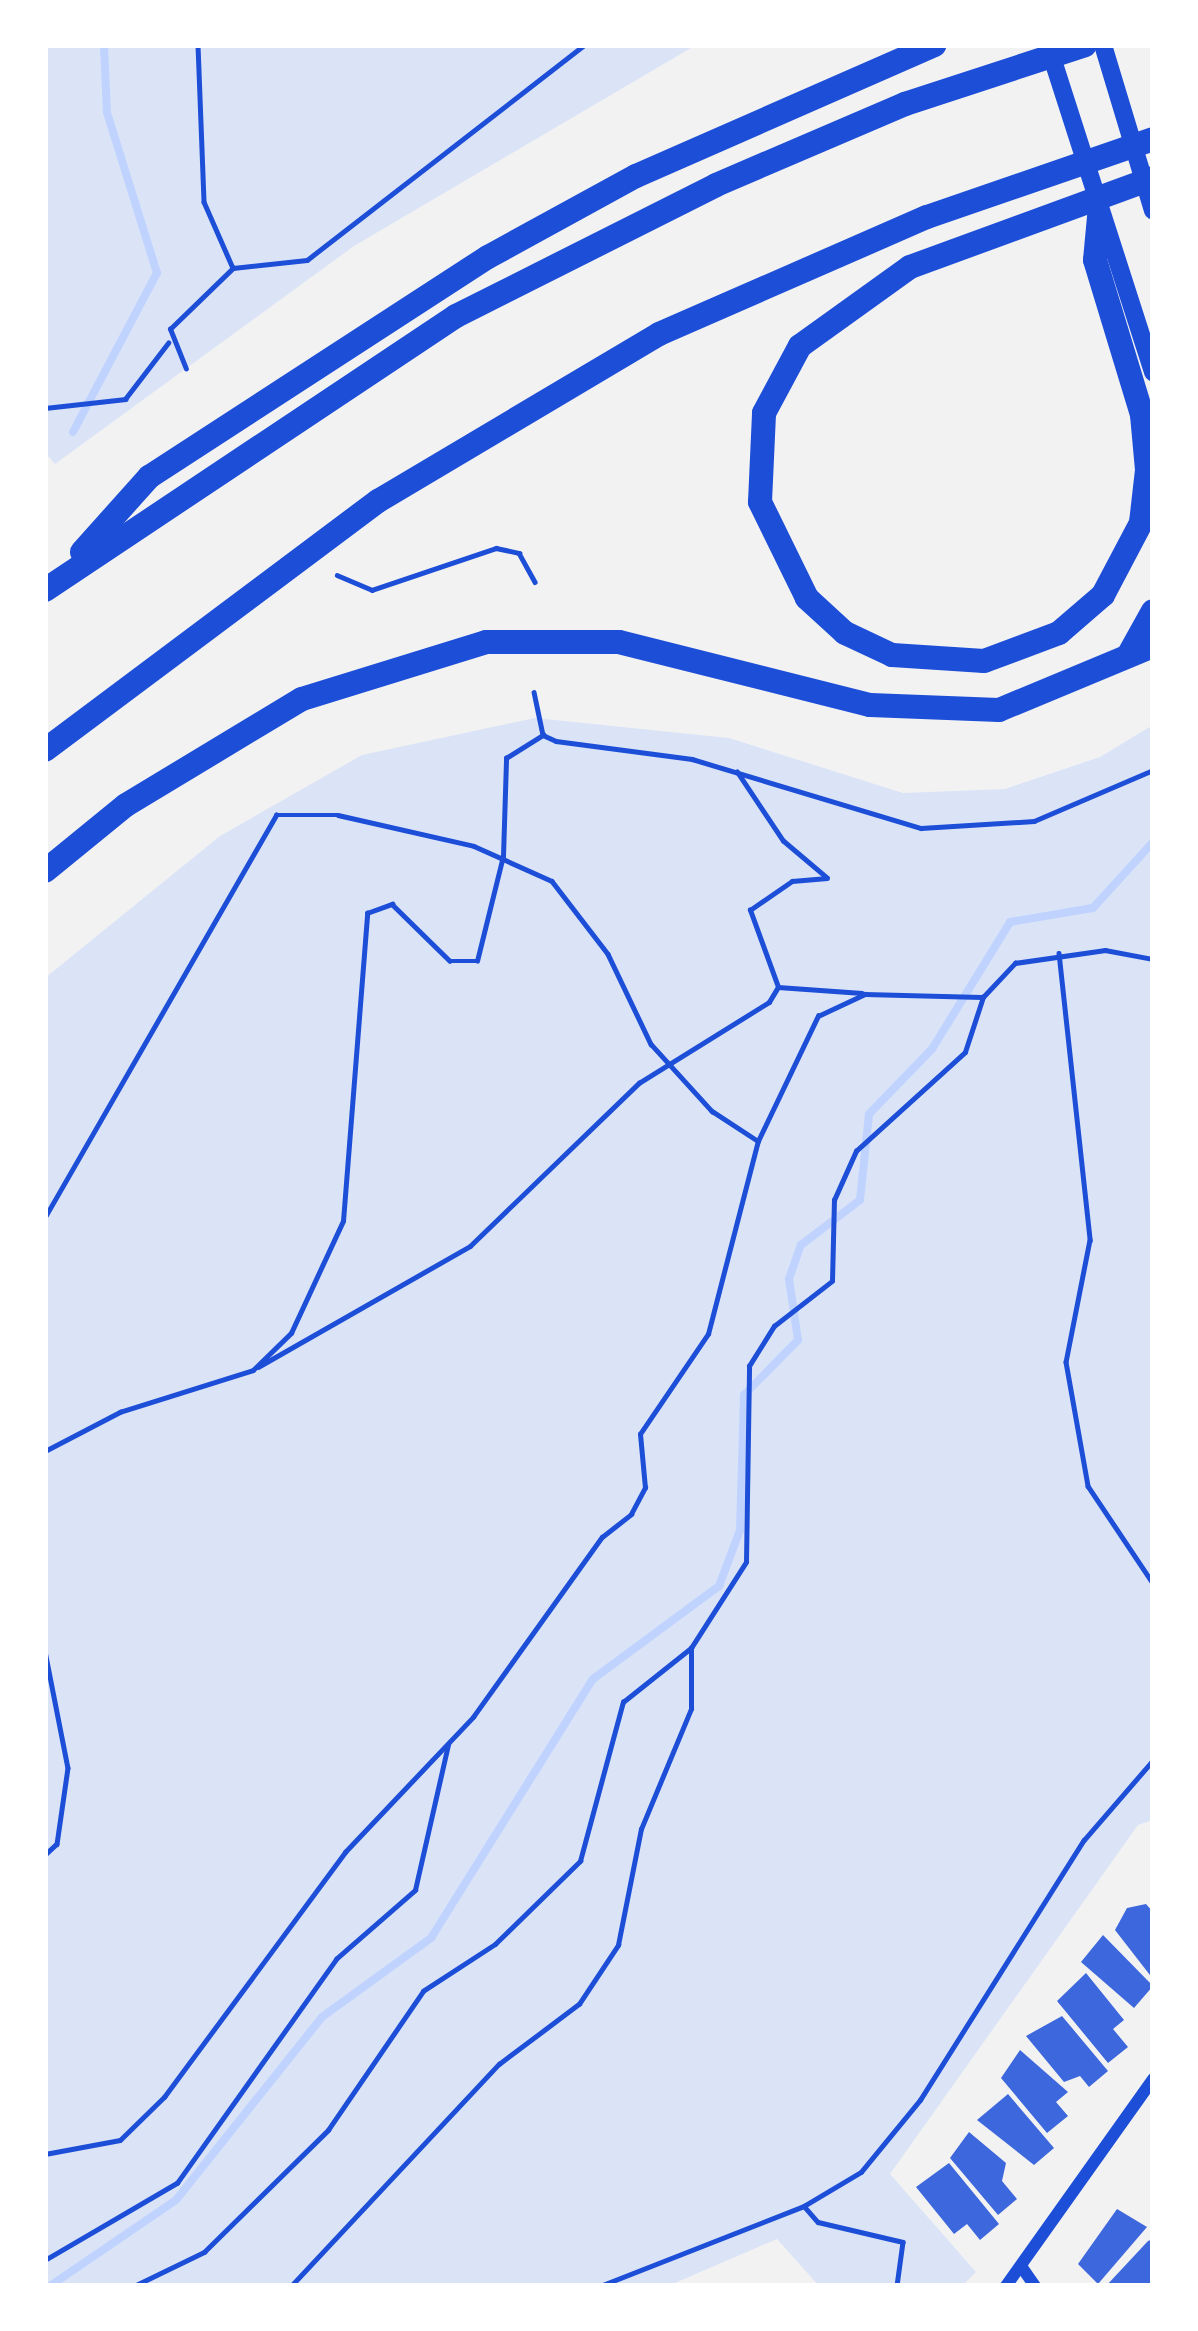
<!DOCTYPE html>
<html>
<head>
<meta charset="utf-8">
<style>
	body { margin:0 }
	#map { position:relative; width:1198px; height:2331px; overflow:hidden; background:#f2f2f2; font-family:"Open Sans",sans-serif }
	div>[style] { position:absolute }
	[style*='--x'] { left:calc(var(--x)*1px); top:calc(var(--y)*1px); width:calc(var(--w)*1px); rotate:calc(var(--a)*1deg) }
	.green>* { inset:0; background:#dbe4f7 }
	.stream>* { height:8px; margin:-4px; padding:0 4px; transform-origin:4px; border-radius:4px; background:#bfd3fe }
	.building>* { inset:0; background:#3d67dc }
	.path>* { height:4.5px; margin:-2.25px; padding:0 2.25px; transform-origin:2.25px; border-radius:2.25px; background:#1d4ed8 }
	.minor>* { height:12px; margin:-6px; padding:0 6px; transform-origin:6px; border-radius:6px; background:#1d4ed8 }
	.secondary>* { height:18px; margin:-9px; padding:0 9px; transform-origin:9px; border-radius:9px; background:#1d4ed8 }
	.motorway>* { height:24px; margin:-12px; padding:0 12px; transform-origin:12px; border-radius:12px; background:#1d4ed8 }
	span { translate:-50% -50%; white-space:nowrap; text-align:center; line-height:1.15; -webkit-text-stroke:9px #fff; paint-order:stroke }
	.frame { position:absolute; inset:0; border:48px solid #fff; pointer-events:none }
</style>
</head>
<body>
<div id="map">
	<div class="green">
		<div style="clip-path:polygon(45px 45px,696px 45px,354px 246px,55px 464px,45px 453px)"></div>
		<div style="clip-path:polygon(535px 718px,729px 738px,903px 793px,1005px 789px,1100px 757px,1153px 725px,1153px 1820px,1138px 1825px,890px 2174px,976px 2272px,962px 2286px,819px 2286px,777px 2239px,668px 2286px,45px 2286px,45px 978px,220px 836px,362px 755px)"></div>
	</div>
	<div class="stream">
		<div style="--x:73;--y:432;--w:180;--a:-62.2"></div>
		<div style="--x:157;--y:273;--w:169;--a:-107.3"></div>
		<div style="--x:107;--y:112;--w:67;--a:-92.6"></div>
		<div style="--x:50;--y:2286;--w:153;--a:-34.3"></div>
		<div style="--x:176;--y:2200;--w:234;--a:-51.4"></div>
		<div style="--x:322;--y:2017;--w:135;--a:-35.9"></div>
		<div style="--x:431;--y:1938;--w:305;--a:-58"></div>
		<div style="--x:593;--y:1679;--w:157;--a:-36.4"></div>
		<div style="--x:719;--y:1586;--w:60;--a:-69.4"></div>
		<div style="--x:740;--y:1530;--w:135;--a:-88.3"></div>
		<div style="--x:744;--y:1395;--w:77;--a:-45.5"></div>
		<div style="--x:798;--y:1340;--w:62;--a:-98.4"></div>
		<div style="--x:789;--y:1279;--w:36;--a:-71"></div>
		<div style="--x:801;--y:1245;--w:74;--a:-37.3"></div>
		<div style="--x:860;--y:1200;--w:86;--a:-84"></div>
		<div style="--x:869;--y:1114;--w:91;--a:-45.9"></div>
		<div style="--x:932;--y:1049;--w:149;--a:-58.4"></div>
		<div style="--x:1010;--y:922;--w:84;--a:-9.6"></div>
		<div style="--x:1093;--y:908;--w:89;--a:-47.7"></div>
	</div>
	<div class="building">
		<div style="clip-path:polygon(1146px 1904px,1153px 1912px,1153px 1979px,1115px 1930px,1127px 1908px)"></div>
		<div style="clip-path:polygon(1103px 1935px,1153px 1986px,1134px 2008px,1081px 1962px)"></div>
		<div style="clip-path:polygon(1086px 1973px,1124px 2020px,1113px 2029px,1128px 2047px,1108px 2063px,1057px 2001px)"></div>
		<div style="clip-path:polygon(1062px 2016px,1108px 2071px,1089px 2087px,1080px 2076px,1064px 2082px,1026px 2036px)"></div>
		<div style="clip-path:polygon(1020px 2050px,1068px 2092px,1056px 2102px,1068px 2116px,1047px 2133px,1001px 2078px)"></div>
		<div style="clip-path:polygon(1008px 2094px,1054px 2148px,1034px 2165px,977px 2120px)"></div>
		<div style="clip-path:polygon(969px 2132px,1006px 2163px,1002px 2181px,1017px 2199px,998px 2215px,950px 2158px)"></div>
		<div style="clip-path:polygon(949px 2163px,999px 2224px,980px 2240px,967px 2224px,954px 2234px,916px 2187px)"></div>
		<div style="clip-path:polygon(1117px 2209px,1147px 2227px,1098px 2284px,1078px 2264px)"></div>
		<div style="clip-path:polygon(1153px 2239px,1153px 2286px,1106px 2286px,1148px 2241px)"></div>
	</div>
	<div class="path">
		<div style="--x:198;--y:45;--w:157;--a:87.8"></div>
		<div style="--x:204;--y:202;--w:72;--a:66.3"></div>
		<div style="--x:233;--y:268;--w:74;--a:-6.2"></div>
		<div style="--x:307;--y:260;--w:351;--a:-37.8"></div>
		<div style="--x:186;--y:369;--w:43;--a:-111.8"></div>
		<div style="--x:170;--y:329;--w:88;--a:-44.1"></div>
		<div style="--x:45;--y:408;--w:81;--a:-6.4"></div>
		<div style="--x:125;--y:399;--w:71;--a:-52.5"></div>
		<div style="--x:337;--y:575;--w:38;--a:23"></div>
		<div style="--x:372;--y:590;--w:131;--a:-18.7"></div>
		<div style="--x:496;--y:548;--w:24;--a:12"></div>
		<div style="--x:519;--y:553;--w:33;--a:61"></div>
		<div style="--x:534;--y:692;--w:44;--a:78.2"></div>
		<div style="--x:543;--y:735;--w:14;--a:25"></div>
		<div style="--x:556;--y:741;--w:137;--a:7.5"></div>
		<div style="--x:692;--y:759;--w:239;--a:16.8"></div>
		<div style="--x:921;--y:828;--w:113;--a:-3.5"></div>
		<div style="--x:1034;--y:821;--w:129;--a:-23.2"></div>
		<div style="--x:1059;--y:953;--w:289;--a:83.8"></div>
		<div style="--x:1090;--y:1240;--w:124;--a:101.1"></div>
		<div style="--x:1066;--y:1362;--w:126;--a:79.9"></div>
		<div style="--x:1088;--y:1486;--w:117;--a:56.2"></div>
		<div style="--x:778;--y:987;--w:84;--a:4.1"></div>
		<div style="--x:45;--y:1217;--w:464;--a:-60.1"></div>
		<div style="--x:276;--y:815;--w:62;--a:0"></div>
		<div style="--x:338;--y:815;--w:139;--a:12.8"></div>
		<div style="--x:474;--y:846;--w:85;--a:24.2"></div>
		<div style="--x:552;--y:881;--w:92;--a:52.5"></div>
		<div style="--x:608;--y:954;--w:100;--a:64.5"></div>
		<div style="--x:651;--y:1044;--w:91;--a:47.7"></div>
		<div style="--x:712;--y:1111;--w:55;--a:33.1"></div>
		<div style="--x:258;--y:1367;--w:244;--a:-29.7"></div>
		<div style="--x:470;--y:1246;--w:235;--a:-44"></div>
		<div style="--x:639;--y:1083;--w:153;--a:-31.9"></div>
		<div style="--x:769;--y:1002;--w:17;--a:-59"></div>
		<div style="--x:778;--y:987;--w:82;--a:-110"></div>
		<div style="--x:750;--y:910;--w:51;--a:-34.6"></div>
		<div style="--x:792;--y:881;--w:35;--a:-5"></div>
		<div style="--x:827;--y:878;--w:57;--a:-139.9"></div>
		<div style="--x:783;--y:841;--w:83;--a:-123.7"></div>
		<div style="--x:45;--y:1451;--w:85;--a:-27.5"></div>
		<div style="--x:120;--y:1412;--w:139;--a:-17.5"></div>
		<div style="--x:253;--y:1370;--w:53;--a:-44.2"></div>
		<div style="--x:291;--y:1333;--w:123;--a:-65.1"></div>
		<div style="--x:343;--y:1221;--w:309;--a:-85.5"></div>
		<div style="--x:367;--y:913;--w:27;--a:-20"></div>
		<div style="--x:392;--y:904;--w:81;--a:44.5"></div>
		<div style="--x:450;--y:961;--w:27;--a:0"></div>
		<div style="--x:477;--y:961;--w:108;--a:-76.1"></div>
		<div style="--x:503;--y:856;--w:98;--a:-88.2"></div>
		<div style="--x:506;--y:758;--w:44;--a:-31.9"></div>
		<div style="--x:45;--y:1651;--w:119;--a:78.9"></div>
		<div style="--x:68;--y:1768;--w:77;--a:98.2"></div>
		<div style="--x:57;--y:1844;--w:16;--a:137"></div>
		<div style="--x:45;--y:2154;--w:76;--a:-10.6"></div>
		<div style="--x:120;--y:2140;--w:62;--a:-44.3"></div>
		<div style="--x:164;--y:2097;--w:305;--a:-53.5"></div>
		<div style="--x:345;--y:1852;--w:186;--a:-46.5"></div>
		<div style="--x:473;--y:1717;--w:221;--a:-54.4"></div>
		<div style="--x:602;--y:1537;--w:37;--a:-38"></div>
		<div style="--x:631;--y:1514;--w:30;--a:-62"></div>
		<div style="--x:645;--y:1488;--w:54;--a:-95.3"></div>
		<div style="--x:640;--y:1434;--w:121;--a:-55.8"></div>
		<div style="--x:708;--y:1334;--w:199;--a:-75.5"></div>
		<div style="--x:758;--y:1141;--w:139;--a:-64.4"></div>
		<div style="--x:818;--y:1016;--w:52;--a:-25.1"></div>
		<div style="--x:865;--y:994;--w:116;--a:1.5"></div>
		<div style="--x:804;--y:2206;--w:21;--a:49"></div>
		<div style="--x:818;--y:2222;--w:87;--a:13.2"></div>
		<div style="--x:903;--y:2242;--w:44;--a:97.8"></div>
		<div style="--x:45;--y:2260;--w:153;--a:-30.3"></div>
		<div style="--x:177;--y:2183;--w:275;--a:-54.6"></div>
		<div style="--x:336;--y:1959;--w:105;--a:-41.1"></div>
		<div style="--x:415;--y:1890;--w:149;--a:-77.2"></div>
		<div style="--x:134;--y:2286;--w:78;--a:-25.9"></div>
		<div style="--x:204;--y:2252;--w:174;--a:-44.5"></div>
		<div style="--x:328;--y:2130;--w:168;--a:-55.6"></div>
		<div style="--x:423;--y:1991;--w:86;--a:-33.1"></div>
		<div style="--x:495;--y:1944;--w:119;--a:-44.3"></div>
		<div style="--x:580;--y:1861;--w:165;--a:-74.9"></div>
		<div style="--x:623;--y:1702;--w:87;--a:-38.5"></div>
		<div style="--x:691;--y:1648;--w:102;--a:-57.4"></div>
		<div style="--x:746;--y:1562;--w:196;--a:-89.1"></div>
		<div style="--x:749;--y:1366;--w:47;--a:-58"></div>
		<div style="--x:774;--y:1326;--w:73;--a:-37.8"></div>
		<div style="--x:832;--y:1281;--w:81;--a:-88.6"></div>
		<div style="--x:834;--y:1200;--w:54;--a:-65.8"></div>
		<div style="--x:856;--y:1151;--w:147;--a:-42.2"></div>
		<div style="--x:965;--y:1052;--w:58;--a:-71.9"></div>
		<div style="--x:983;--y:997;--w:47;--a:-46.7"></div>
		<div style="--x:1015;--y:963;--w:91;--a:-8.2"></div>
		<div style="--x:1105;--y:950;--w:49;--a:10.6"></div>
		<div style="--x:291;--y:2286;--w:304;--a:-46.9"></div>
		<div style="--x:499;--y:2064;--w:100;--a:-36.9"></div>
		<div style="--x:579;--y:2004;--w:71;--a:-56.5"></div>
		<div style="--x:618;--y:1945;--w:118;--a:-78.8"></div>
		<div style="--x:641;--y:1829;--w:130;--a:-67.4"></div>
		<div style="--x:691;--y:1709;--w:61;--a:-90"></div>
		<div style="--x:600;--y:2286;--w:219;--a:-21.4"></div>
		<div style="--x:804;--y:2206;--w:66;--a:-30.8"></div>
		<div style="--x:861;--y:2172;--w:93;--a:-50.7"></div>
		<div style="--x:920;--y:2100;--w:307;--a:-57.8"></div>
		<div style="--x:1084;--y:1840;--w:106;--a:-49.2"></div>
	</div>
	<div class="minor">
		<div style="--x:1023;--y:2269;--w:21;--a:55"></div>
		<div style="--x:1006;--y:2286;--w:254;--a:-54.6"></div>
	</div>
	<div class="secondary">
		<div style="--x:1048;--y:45;--w:344;--a:72.2"></div>
		<div style="--x:1103;--y:45;--w:173;--a:73.2"></div>
	</div>
	<div class="motorway">
		<div style="--x:1099;--y:217;--w:43;--a:95.3"></div>
		<div style="--x:1095;--y:260;--w:162;--a:73.1"></div>
		<div style="--x:1142;--y:415;--w:55;--a:84.8"></div>
		<div style="--x:1147;--y:470;--w:53;--a:96.5"></div>
		<div style="--x:1141;--y:523;--w:81;--a:117.8"></div>
		<div style="--x:1103;--y:595;--w:58;--a:139.2"></div>
		<div style="--x:1059;--y:633;--w:80;--a:159.5"></div>
		<div style="--x:984;--y:661;--w:92;--a:-176.3"></div>
		<div style="--x:892;--y:655;--w:52;--a:-154.9"></div>
		<div style="--x:845;--y:633;--w:52;--a:-137.4"></div>
		<div style="--x:807;--y:598;--w:107;--a:-116.1"></div>
		<div style="--x:760;--y:502;--w:89;--a:-87.4"></div>
		<div style="--x:764;--y:413;--w:76;--a:-61.8"></div>
		<div style="--x:800;--y:346;--w:135;--a:-35.7"></div>
		<div style="--x:910;--y:267;--w:259;--a:-20.1"></div>
		<div style="--x:82;--y:552;--w:101;--a:-48.2"></div>
		<div style="--x:149;--y:477;--w:404;--a:-33"></div>
		<div style="--x:488;--y:257;--w:169;--a:-28.7"></div>
		<div style="--x:636;--y:176;--w:326;--a:-23.7"></div>
		<div style="--x:45;--y:590;--w:494;--a:-33.7"></div>
		<div style="--x:456;--y:316;--w:291;--a:-26.7"></div>
		<div style="--x:716;--y:185;--w:206;--a:-23.2"></div>
		<div style="--x:905;--y:104;--w:189;--a:-18.1"></div>
		<div style="--x:1129;--y:654;--w:49;--a:-60.8"></div>
		<div style="--x:45;--y:750;--w:416;--a:-36.8"></div>
		<div style="--x:378;--y:501;--w:327;--a:-30.7"></div>
		<div style="--x:659;--y:334;--w:292;--a:-23.6"></div>
		<div style="--x:927;--y:217;--w:239;--a:-19"></div>
		<div style="--x:45;--y:871;--w:104;--a:-39.2"></div>
		<div style="--x:126;--y:805;--w:205;--a:-31.1"></div>
		<div style="--x:302;--y:699;--w:193;--a:-17.2"></div>
		<div style="--x:486;--y:642;--w:133;--a:0"></div>
		<div style="--x:619;--y:642;--w:259;--a:14.1"></div>
		<div style="--x:870;--y:705;--w:129;--a:2.2"></div>
		<div style="--x:999;--y:710;--w:167;--a:-22.6"></div>
	</div>
	<div class="frame"></div>
</div>
</body>
</html>
